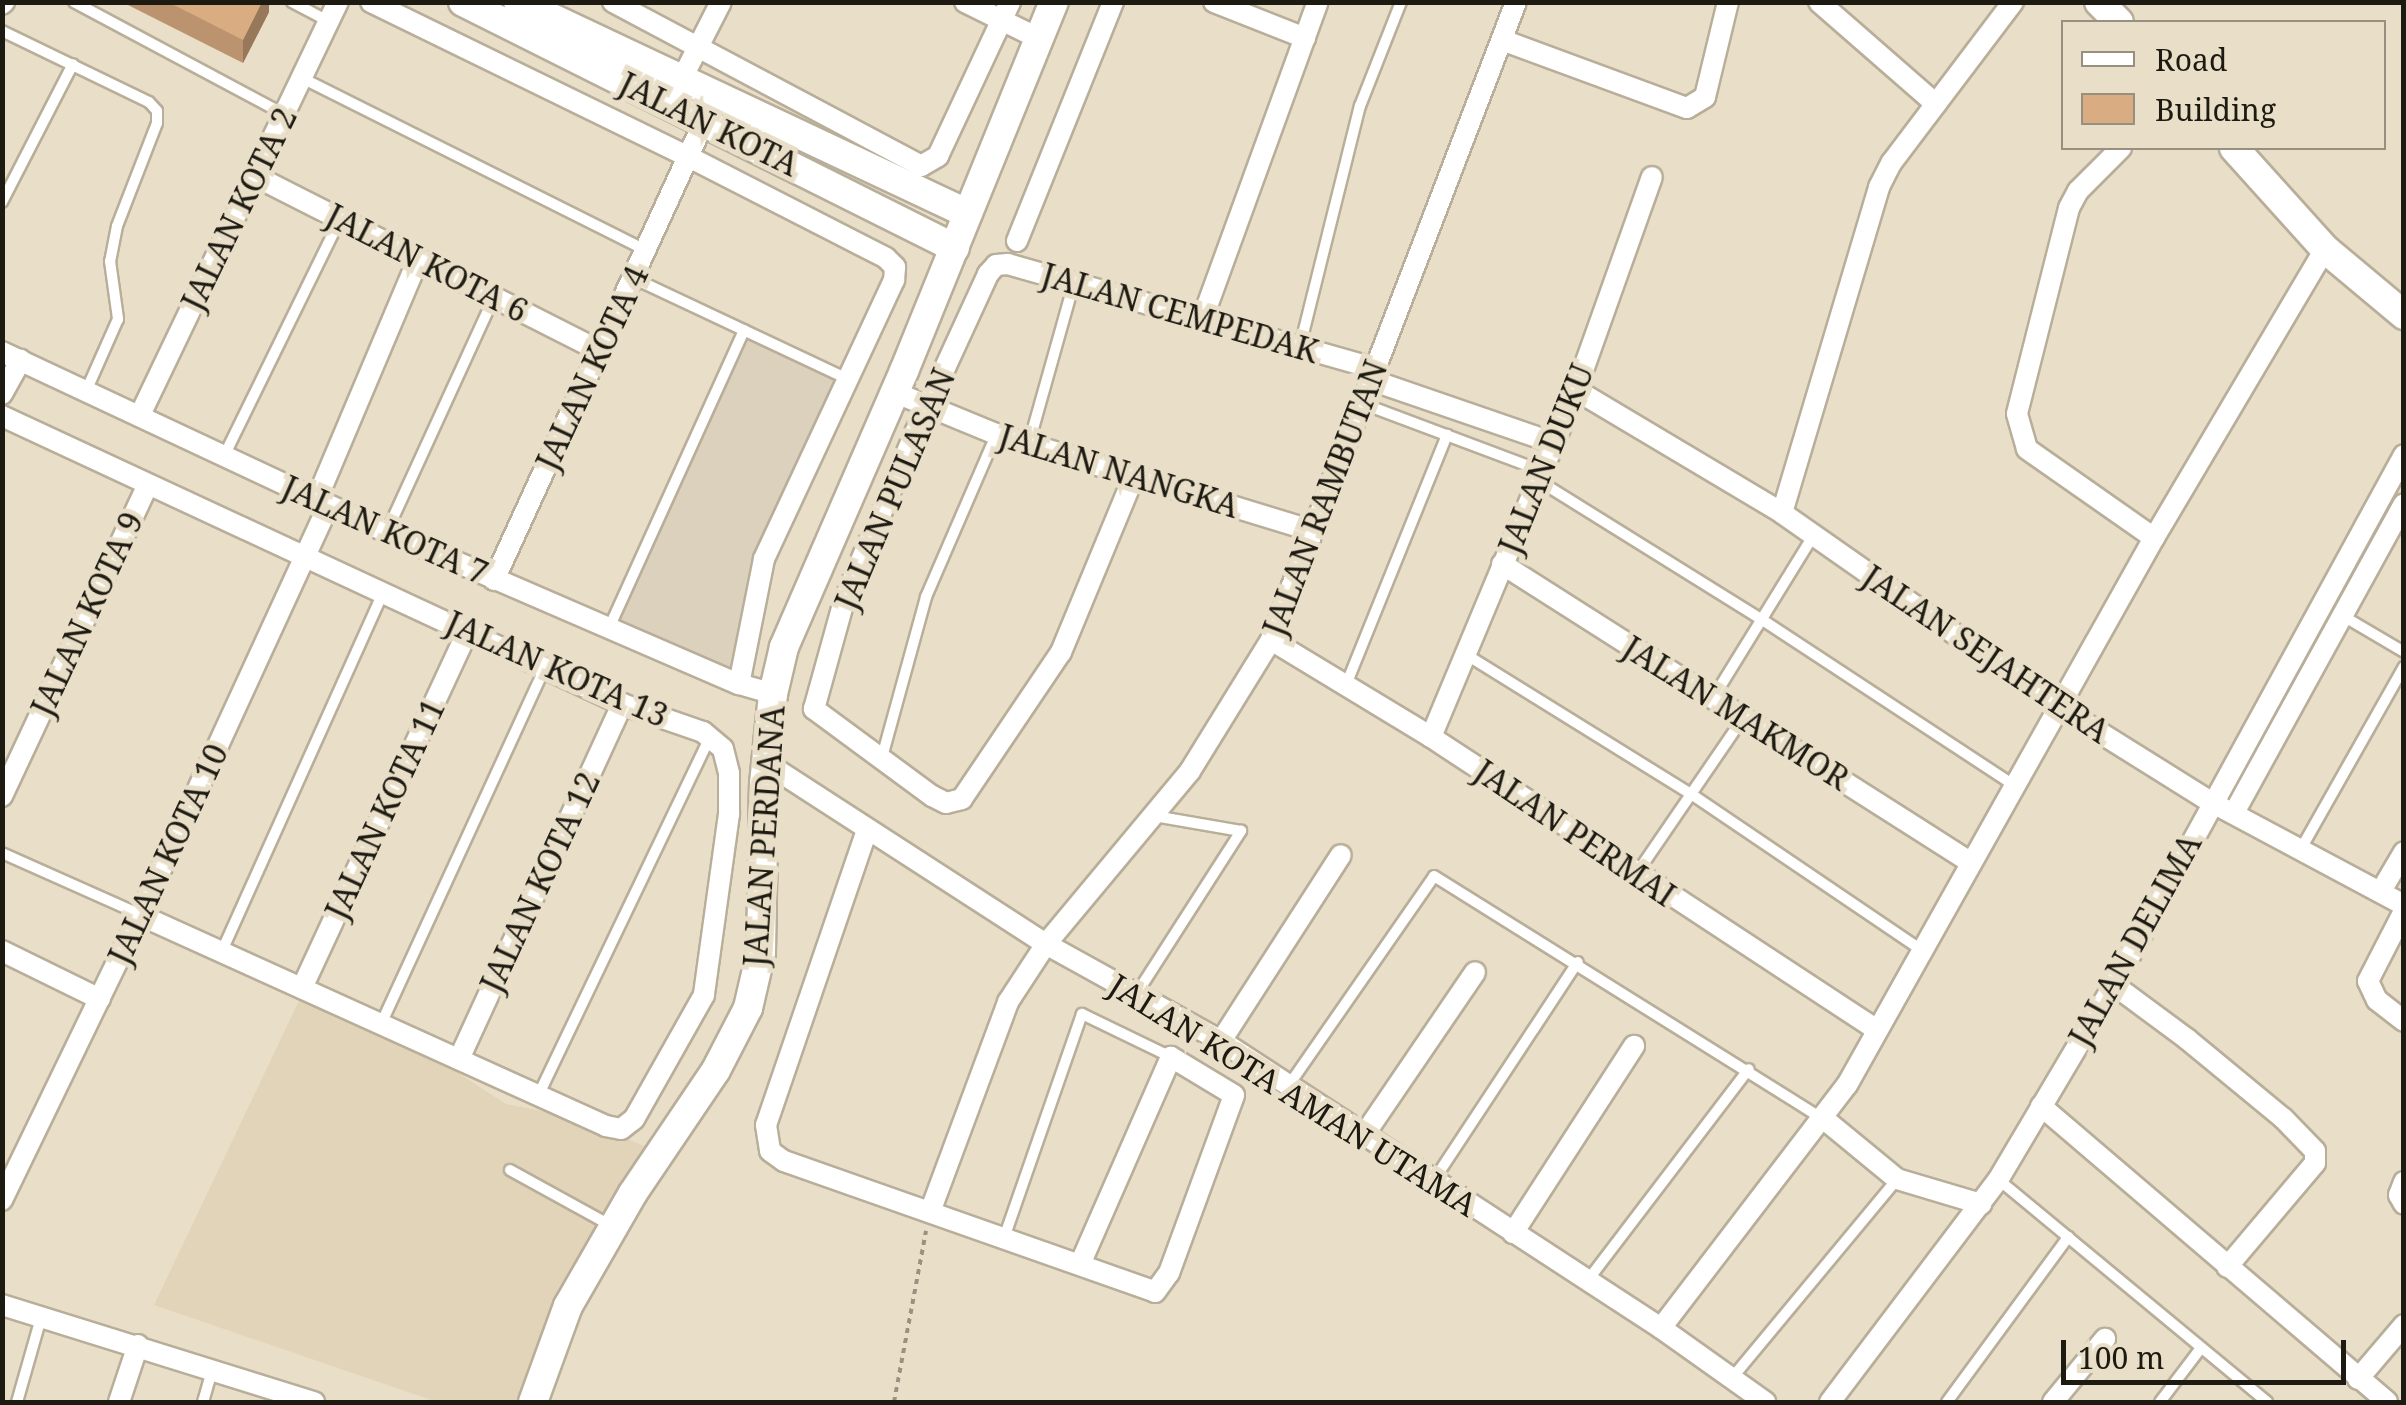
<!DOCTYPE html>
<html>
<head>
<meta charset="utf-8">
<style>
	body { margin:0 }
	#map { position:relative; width:2406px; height:1405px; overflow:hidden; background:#e9dfc9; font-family:"Noto Serif",serif }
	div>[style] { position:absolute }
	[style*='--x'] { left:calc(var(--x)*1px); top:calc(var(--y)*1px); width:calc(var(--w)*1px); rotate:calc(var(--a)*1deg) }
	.commercial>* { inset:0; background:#dbd1bd }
	.built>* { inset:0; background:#e2d4b8 }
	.path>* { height:4px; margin-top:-2px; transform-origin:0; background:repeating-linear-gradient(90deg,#999281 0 5px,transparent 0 10px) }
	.roads { filter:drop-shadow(2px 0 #b8ae99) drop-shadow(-2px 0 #b8ae99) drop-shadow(0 2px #b8ae99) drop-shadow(0 -2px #b8ae99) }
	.lane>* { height:10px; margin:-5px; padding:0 5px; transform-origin:5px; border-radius:5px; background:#fff }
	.street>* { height:20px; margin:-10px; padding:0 10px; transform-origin:10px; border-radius:10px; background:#fff }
	.secondary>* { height:28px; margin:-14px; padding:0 14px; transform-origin:14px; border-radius:14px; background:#fff }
	.wall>* { inset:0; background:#bb946f }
	.shaded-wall>* { inset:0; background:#98785a }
	.building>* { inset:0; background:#d9ac81 }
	span { translate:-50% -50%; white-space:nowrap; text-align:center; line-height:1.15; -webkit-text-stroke:10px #e9dfc9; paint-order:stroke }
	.street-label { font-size:32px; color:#1d1a12 }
	.frame { position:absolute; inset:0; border:5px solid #1d1a12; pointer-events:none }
	.legend { position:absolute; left:2061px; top:20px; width:325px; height:130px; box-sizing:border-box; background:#e9dfc9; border:2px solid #979080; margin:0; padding:12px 18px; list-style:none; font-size:30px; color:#1d1a12 }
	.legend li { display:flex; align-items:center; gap:20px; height:50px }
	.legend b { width:50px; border:2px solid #979080 }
	.scale { position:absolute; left:2061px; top:1340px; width:285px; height:45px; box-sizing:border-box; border:5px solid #1d1a12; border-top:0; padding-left:12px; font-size:30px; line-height:35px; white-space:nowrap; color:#1d1a12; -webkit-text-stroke:8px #e9dfc9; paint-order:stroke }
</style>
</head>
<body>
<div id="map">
	<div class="commercial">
		<div style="clip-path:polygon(742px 324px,858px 378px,770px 562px,745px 693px,603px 632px)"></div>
	</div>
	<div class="built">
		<div style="clip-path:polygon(306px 986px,368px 1015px,506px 1104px,575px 1117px,649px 1148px,556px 1299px,520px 1402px,437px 1402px,154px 1305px)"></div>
	</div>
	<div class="path">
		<div style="--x:894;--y:1402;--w:174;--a:-79.4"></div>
	</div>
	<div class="roads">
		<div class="lane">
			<div style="--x:74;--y:2;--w:238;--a:28.1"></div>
			<div style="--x:292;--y:2;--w:41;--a:27.8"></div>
			<div style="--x:2;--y:31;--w:163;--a:25.8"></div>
			<div style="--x:149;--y:102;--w:12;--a:48"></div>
			<div style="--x:157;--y:111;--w:12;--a:90"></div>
			<div style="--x:157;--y:123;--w:110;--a:111.2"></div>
			<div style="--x:117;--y:226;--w:36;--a:101"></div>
			<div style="--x:110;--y:261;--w:59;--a:82.1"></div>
			<div style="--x:118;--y:319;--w:77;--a:113.9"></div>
			<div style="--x:302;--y:78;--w:384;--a:26.6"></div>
			<div style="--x:2;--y:202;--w:155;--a:-62.8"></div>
			<div style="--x:633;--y:278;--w:238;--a:25.2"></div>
			<div style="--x:1300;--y:346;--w:247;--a:-76"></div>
			<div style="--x:1360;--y:106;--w:112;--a:-68.5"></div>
			<div style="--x:1361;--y:403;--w:193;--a:20.6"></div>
			<div style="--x:1029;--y:443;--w:166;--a:-74.3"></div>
			<div style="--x:224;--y:456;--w:264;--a:-63.9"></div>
			<div style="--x:1539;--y:481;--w:261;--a:31.9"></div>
			<div style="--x:1761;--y:619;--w:303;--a:33.3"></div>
			<div style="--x:387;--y:531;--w:257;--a:-65.4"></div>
			<div style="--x:2343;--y:616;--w:71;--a:30.5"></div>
			<div style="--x:609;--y:628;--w:327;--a:-65.6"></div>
			<div style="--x:1465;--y:654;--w:266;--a:31.8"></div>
			<div style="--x:1691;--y:794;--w:278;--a:34.1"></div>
			<div style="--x:1346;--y:685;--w:270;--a:-68"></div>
			<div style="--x:1713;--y:698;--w:190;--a:-58.3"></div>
			<div style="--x:882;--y:757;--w:166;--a:-74.6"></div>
			<div style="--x:926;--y:597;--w:176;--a:-66.6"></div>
			<div style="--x:2302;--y:847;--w:207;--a:-60.5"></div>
			<div style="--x:2;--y:853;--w:150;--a:24"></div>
			<div style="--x:1637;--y:873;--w:188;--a:-55.6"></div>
			<div style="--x:222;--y:951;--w:393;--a:-65.8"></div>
			<div style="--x:1137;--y:993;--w:193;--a:-57.3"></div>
			<div style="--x:1241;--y:831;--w:88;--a:-170.2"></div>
			<div style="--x:381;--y:1024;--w:391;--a:-65.3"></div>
			<div style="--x:1289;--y:1085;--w:254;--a:-55.2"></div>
			<div style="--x:1434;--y:876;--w:457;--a:32"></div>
			<div style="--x:538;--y:1096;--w:398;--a:-64.4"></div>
			<div style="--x:510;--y:1170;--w:116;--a:28.8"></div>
			<div style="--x:1434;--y:1180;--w:261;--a:-56.6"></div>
			<div style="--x:1999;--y:1180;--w:348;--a:39.6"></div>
			<div style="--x:1004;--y:1238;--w:237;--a:-70.8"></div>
			<div style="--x:1082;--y:1014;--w:99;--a:25.8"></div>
			<div style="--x:1588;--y:1280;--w:265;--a:-52.7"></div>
			<div style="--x:1732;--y:1378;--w:259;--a:-50.3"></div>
			<div style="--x:17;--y:1402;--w:87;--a:-74.1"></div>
			<div style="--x:203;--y:1402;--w:33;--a:-74"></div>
			<div style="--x:1947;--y:1402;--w:205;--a:-53.7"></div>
			<div style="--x:2160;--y:1402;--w:68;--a:-52.8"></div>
		</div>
		<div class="street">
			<div style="--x:371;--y:2;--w:354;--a:26"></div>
			<div style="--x:689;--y:157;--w:221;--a:27.1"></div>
			<div style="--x:886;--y:258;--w:13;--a:45"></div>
			<div style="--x:895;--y:267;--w:13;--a:94"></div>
			<div style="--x:894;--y:280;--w:308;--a:115"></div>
			<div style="--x:764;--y:559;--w:127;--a:101.3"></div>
			<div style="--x:613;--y:2;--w:349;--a:28"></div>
			<div style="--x:921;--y:166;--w:20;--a:-30"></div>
			<div style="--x:938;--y:156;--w:170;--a:-64.9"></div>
			<div style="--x:965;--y:2;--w:84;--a:26.3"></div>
			<div style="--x:1214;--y:2;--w:98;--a:21.6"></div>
			<div style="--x:1819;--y:2;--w:155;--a:41.1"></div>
			<div style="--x:2;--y:4;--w:3;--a:-45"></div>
			<div style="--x:1502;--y:40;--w:197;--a:20.2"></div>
			<div style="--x:1687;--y:108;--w:21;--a:-31"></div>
			<div style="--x:1705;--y:97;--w:98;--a:-76.4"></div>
			<div style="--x:669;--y:104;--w:114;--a:-63"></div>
			<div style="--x:2121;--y:148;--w:61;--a:135"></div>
			<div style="--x:2078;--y:191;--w:19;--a:118"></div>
			<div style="--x:2069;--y:208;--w:212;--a:104.2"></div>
			<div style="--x:2017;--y:414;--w:36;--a:74"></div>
			<div style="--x:2027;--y:449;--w:155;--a:35"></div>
			<div style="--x:255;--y:176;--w:387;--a:26.9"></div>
			<div style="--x:1017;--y:241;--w:258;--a:-68.1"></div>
			<div style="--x:1202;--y:320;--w:338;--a:-70"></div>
			<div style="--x:2;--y:352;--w:425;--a:25.1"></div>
			<div style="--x:387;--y:532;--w:383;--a:23.4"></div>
			<div style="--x:739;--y:684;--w:35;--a:16"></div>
			<div style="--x:1371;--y:380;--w:194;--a:19"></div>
			<div style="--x:1576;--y:390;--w:240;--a:30.8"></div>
			<div style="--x:1782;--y:513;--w:338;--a:35"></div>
			<div style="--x:2059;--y:707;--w:179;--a:32"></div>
			<div style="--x:2211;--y:802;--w:219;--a:28.1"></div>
			<div style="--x:894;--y:392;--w:110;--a:22.4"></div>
			<div style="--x:996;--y:434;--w:328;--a:17"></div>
			<div style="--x:2;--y:394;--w:39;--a:-61"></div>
			<div style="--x:140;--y:415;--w:458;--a:-64.4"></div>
			<div style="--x:2;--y:416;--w:684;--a:24.92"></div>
			<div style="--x:622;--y:704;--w:86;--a:19.1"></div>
			<div style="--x:703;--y:732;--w:26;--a:40"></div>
			<div style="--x:723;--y:749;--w:25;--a:76"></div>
			<div style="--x:729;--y:773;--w:41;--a:90"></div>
			<div style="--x:729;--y:814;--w:183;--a:97.9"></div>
			<div style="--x:704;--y:995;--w:142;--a:119.4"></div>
			<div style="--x:634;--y:1119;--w:16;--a:142"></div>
			<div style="--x:621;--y:1129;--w:15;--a:-169"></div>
			<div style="--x:606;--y:1126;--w:512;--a:-155.64"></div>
			<div style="--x:1134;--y:476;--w:191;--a:112.5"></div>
			<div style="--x:1061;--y:652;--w:177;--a:124"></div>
			<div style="--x:962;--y:799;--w:16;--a:166"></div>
			<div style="--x:946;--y:803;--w:16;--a:-153"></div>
			<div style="--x:932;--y:796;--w:147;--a:-143.6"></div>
			<div style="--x:814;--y:709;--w:112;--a:-74.5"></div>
			<div style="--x:844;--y:601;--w:182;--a:-67.1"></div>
			<div style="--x:915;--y:433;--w:175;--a:-65.3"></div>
			<div style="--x:988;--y:274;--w:12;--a:-48"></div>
			<div style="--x:996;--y:265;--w:12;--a:-5"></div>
			<div style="--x:1008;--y:264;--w:383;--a:15.9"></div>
			<div style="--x:316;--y:501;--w:263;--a:-67.1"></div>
			<div style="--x:1782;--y:513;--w:340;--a:-73.4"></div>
			<div style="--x:1879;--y:187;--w:28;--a:-63"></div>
			<div style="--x:1892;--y:162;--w:201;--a:-52.9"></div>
			<div style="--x:1502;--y:564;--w:555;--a:32.49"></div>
			<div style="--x:494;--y:580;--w:514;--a:-65.38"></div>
			<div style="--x:1271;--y:640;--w:187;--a:31.2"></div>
			<div style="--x:1431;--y:737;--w:534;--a:33.3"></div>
			<div style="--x:1431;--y:737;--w:376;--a:-67.3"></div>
			<div style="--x:1576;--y:390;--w:226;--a:-70.4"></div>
			<div style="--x:766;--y:763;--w:333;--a:32.9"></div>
			<div style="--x:1046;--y:944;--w:200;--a:29"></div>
			<div style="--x:1221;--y:1041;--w:525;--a:33.12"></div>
			<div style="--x:1661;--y:1328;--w:128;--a:35.4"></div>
			<div style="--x:2;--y:796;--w:341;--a:-64.9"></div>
			<div style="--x:2235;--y:811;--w:350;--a:-61.2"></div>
			<div style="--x:867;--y:830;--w:312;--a:108.9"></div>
			<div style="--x:766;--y:1125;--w:26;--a:81"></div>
			<div style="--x:770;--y:1151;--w:17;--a:36"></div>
			<div style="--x:784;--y:1161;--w:393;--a:19.4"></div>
			<div style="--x:1155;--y:1292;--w:24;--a:-54"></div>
			<div style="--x:1169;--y:1273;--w:189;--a:-69.9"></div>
			<div style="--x:1234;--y:1095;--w:74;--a:-148.9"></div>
			<div style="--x:1171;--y:1057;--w:226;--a:113.7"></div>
			<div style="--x:2381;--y:891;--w:45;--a:-59.5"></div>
			<div style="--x:2404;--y:911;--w:79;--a:117.2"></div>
			<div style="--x:2368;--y:981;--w:21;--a:65"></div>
			<div style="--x:2377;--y:1000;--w:34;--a:38"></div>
			<div style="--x:2;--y:951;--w:109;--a:26.1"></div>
			<div style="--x:2114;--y:985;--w:91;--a:36.5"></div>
			<div style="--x:2187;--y:1039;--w:124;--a:39.5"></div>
			<div style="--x:2283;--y:1118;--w:46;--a:45.9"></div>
			<div style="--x:2315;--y:1151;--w:12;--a:90"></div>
			<div style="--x:2315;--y:1163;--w:136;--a:130.2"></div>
			<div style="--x:302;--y:988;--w:395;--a:-65.1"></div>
			<div style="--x:1221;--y:1041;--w:221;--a:-57.2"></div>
			<div style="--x:459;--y:1059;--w:391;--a:-65.3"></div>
			<div style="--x:2041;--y:1106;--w:455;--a:40.5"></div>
			<div style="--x:1824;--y:1119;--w:94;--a:39.4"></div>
			<div style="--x:1897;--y:1179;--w:88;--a:16.6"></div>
			<div style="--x:1364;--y:1135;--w:197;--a:-55.7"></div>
			<div style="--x:2404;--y:1182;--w:14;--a:111"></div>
			<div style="--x:2399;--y:1195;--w:10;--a:61"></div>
			<div style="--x:2;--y:1200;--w:317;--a:-64.2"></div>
			<div style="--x:140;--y:915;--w:450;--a:-65.3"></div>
			<div style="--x:930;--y:1212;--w:224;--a:-69.6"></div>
			<div style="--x:1008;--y:1002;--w:69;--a:-56.8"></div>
			<div style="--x:1046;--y:944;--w:225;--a:-50.2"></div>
			<div style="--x:1190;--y:771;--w:154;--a:-58.3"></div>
			<div style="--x:1271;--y:640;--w:683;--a:-68.99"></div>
			<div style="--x:1513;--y:1233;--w:223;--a:-57.1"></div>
			<div style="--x:2;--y:1305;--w:327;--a:17.3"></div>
			<div style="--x:1661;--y:1328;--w:306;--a:-52.6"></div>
			<div style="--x:1847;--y:1085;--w:627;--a:-60.7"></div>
			<div style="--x:2154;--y:538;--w:336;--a:-59.4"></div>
			<div style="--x:2358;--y:1379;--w:71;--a:-49.6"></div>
			<div style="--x:119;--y:1402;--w:60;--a:-71.6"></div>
			<div style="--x:1830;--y:1402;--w:278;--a:-52.9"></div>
			<div style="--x:1998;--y:1180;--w:227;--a:-59.3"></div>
			<div style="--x:2114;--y:985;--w:604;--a:-61.31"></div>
			<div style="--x:2053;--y:1402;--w:82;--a:-50.5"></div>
		</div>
		<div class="secondary">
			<div style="--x:463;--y:2;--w:550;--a:26.57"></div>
			<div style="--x:518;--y:2;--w:497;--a:25.2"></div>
			<div style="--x:2099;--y:2;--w:28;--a:45"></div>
			<div style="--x:2234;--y:148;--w:136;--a:48"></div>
			<div style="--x:2325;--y:249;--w:103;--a:39.9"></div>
			<div style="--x:533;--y:1402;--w:102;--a:-70"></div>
			<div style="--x:568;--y:1306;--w:130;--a:-60.1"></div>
			<div style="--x:633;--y:1193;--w:148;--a:-56"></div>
			<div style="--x:716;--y:1070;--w:70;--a:-62.7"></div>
			<div style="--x:748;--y:1008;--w:57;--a:-76.9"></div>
			<div style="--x:761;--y:952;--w:168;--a:-89"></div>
			<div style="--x:764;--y:784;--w:90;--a:-84.3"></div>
			<div style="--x:773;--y:694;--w:48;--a:-76.8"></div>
			<div style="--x:784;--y:647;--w:301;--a:-66.5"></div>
			<div style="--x:904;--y:371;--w:398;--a:-67.9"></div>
		</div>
	</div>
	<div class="wall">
		<div style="clip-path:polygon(122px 2px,269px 2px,269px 12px,243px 63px)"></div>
	</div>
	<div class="shaded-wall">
		<div style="clip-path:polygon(262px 2px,269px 2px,269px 12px,243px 63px,243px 40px)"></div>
	</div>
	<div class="building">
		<div style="clip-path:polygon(168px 2px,262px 2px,243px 40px)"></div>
	</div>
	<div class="street-label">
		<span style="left:709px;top:124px;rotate:26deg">JALAN KOTA</span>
		<span style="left:239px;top:209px;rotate:-64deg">JALAN KOTA 2</span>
		<span style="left:427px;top:263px;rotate:27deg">JALAN KOTA 6</span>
		<span style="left:1180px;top:313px;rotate:16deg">JALAN CEMPEDAK</span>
		<span style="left:592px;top:368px;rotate:-65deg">JALAN KOTA 4</span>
		<span style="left:1546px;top:459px;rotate:-68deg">JALAN DUKU</span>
		<span style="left:1119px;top:471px;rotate:17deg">JALAN NANGKA</span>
		<span style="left:895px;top:489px;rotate:-67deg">JALAN PULASAN</span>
		<span style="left:1325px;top:498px;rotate:-69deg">JALAN RAMBUTAN</span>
		<span style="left:385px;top:530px;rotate:24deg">JALAN KOTA 7</span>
		<span style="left:87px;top:614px;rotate:-65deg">JALAN KOTA 9</span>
		<span style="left:1986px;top:654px;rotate:34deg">JALAN SEJAHTERA</span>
		<span style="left:557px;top:669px;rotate:24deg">JALAN KOTA 13</span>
		<span style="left:1736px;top:713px;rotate:32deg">JALAN MAKMOR</span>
		<span style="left:385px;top:809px;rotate:-65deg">JALAN KOTA 11</span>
		<span style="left:1575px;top:833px;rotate:34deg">JALAN PERMAI</span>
		<span style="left:764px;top:836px;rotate:-86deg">JALAN PERDANA</span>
		<span style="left:168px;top:854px;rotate:-65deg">JALAN KOTA 10</span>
		<span style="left:540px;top:882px;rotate:-65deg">JALAN KOTA 12</span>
		<span style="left:2135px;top:940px;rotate:-61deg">JALAN DELIMA</span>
		<span style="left:1293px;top:1095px;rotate:32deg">JALAN KOTA AMAN UTAMA</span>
	</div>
	<div class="frame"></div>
	<ul class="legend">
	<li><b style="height:12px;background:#fff"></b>Road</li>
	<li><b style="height:28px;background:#d9ac81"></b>Building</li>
	</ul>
	<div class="scale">100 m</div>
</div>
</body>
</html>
